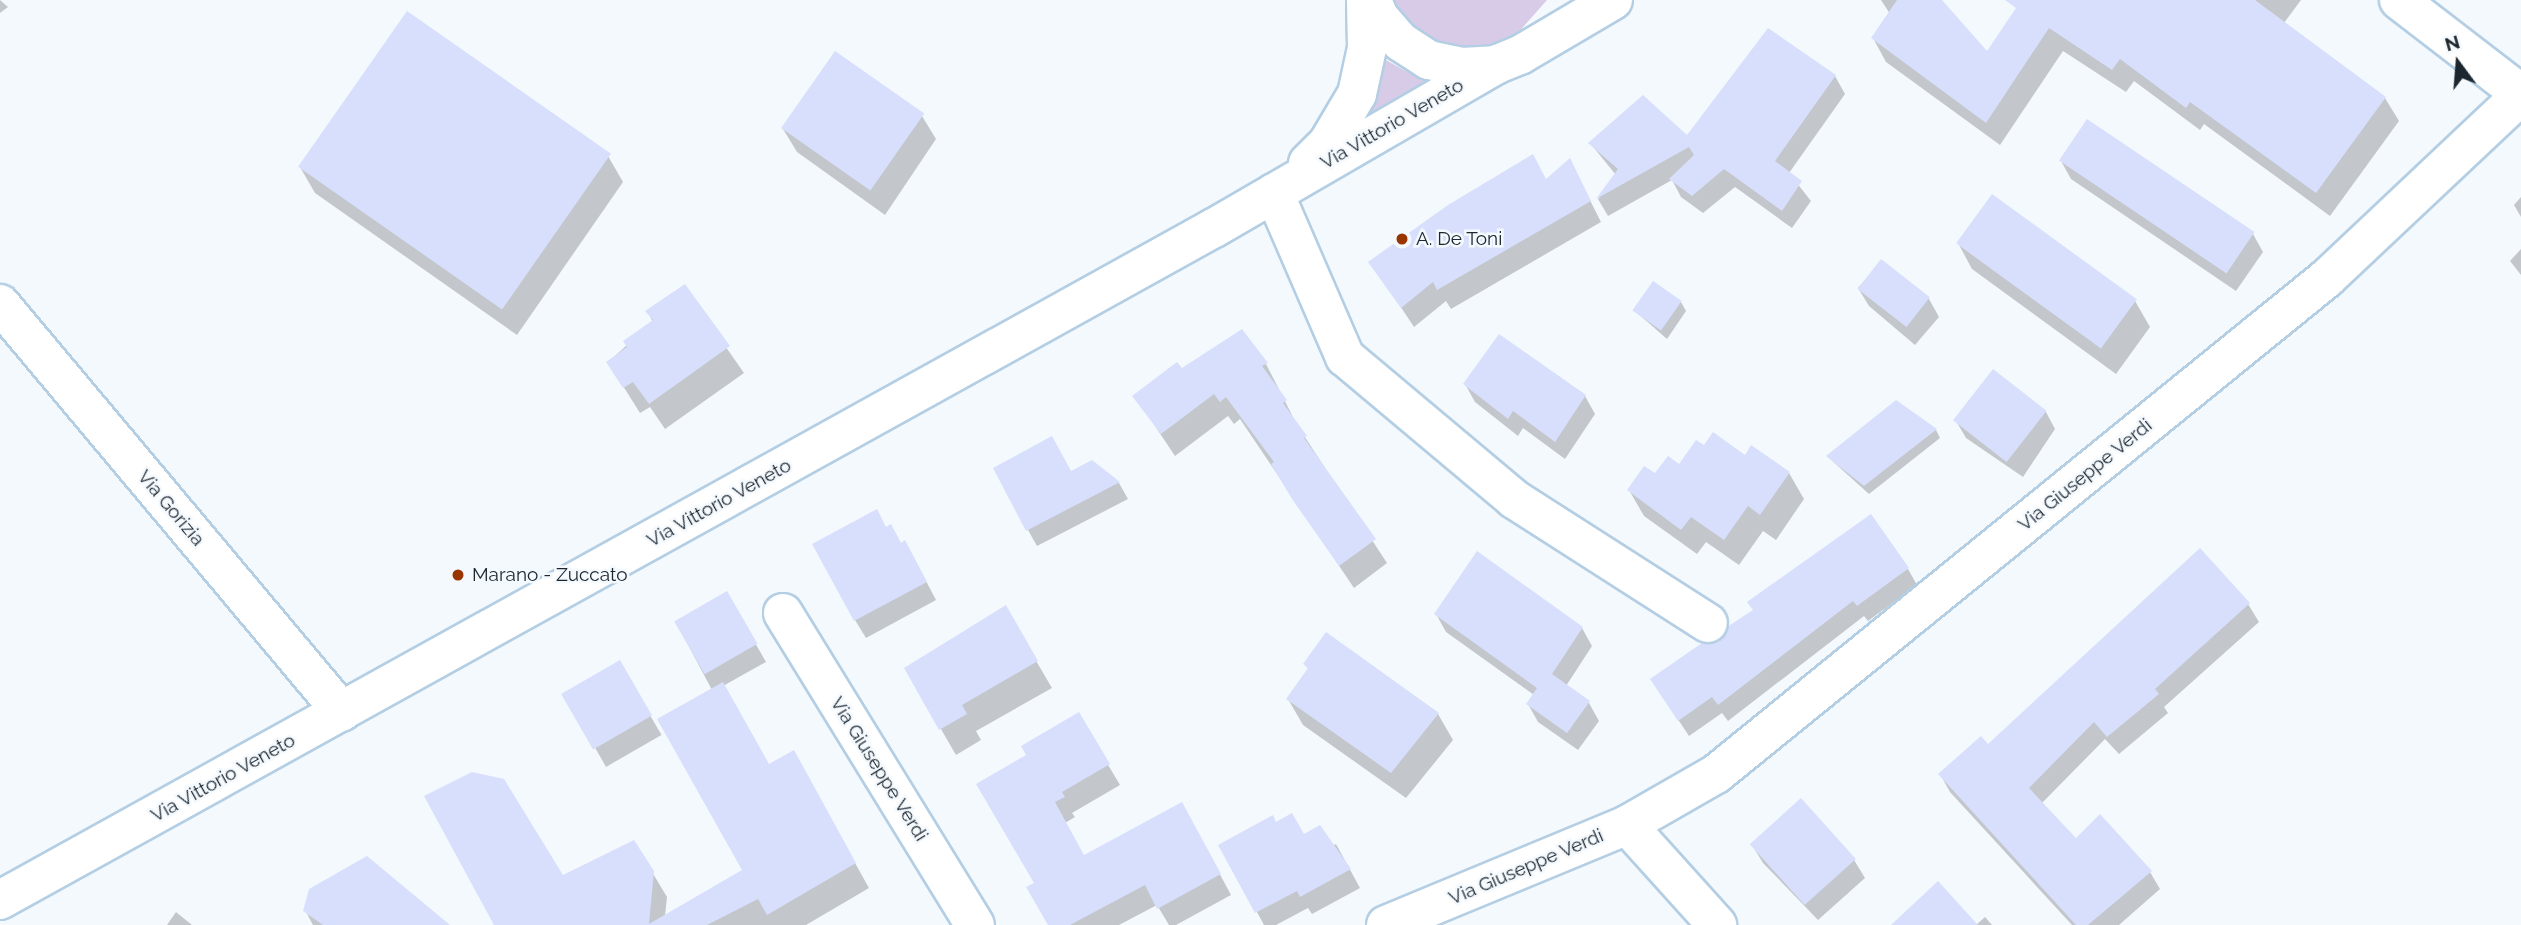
<!DOCTYPE html>
<html>
<head>
<meta charset="utf-8">
<style>
	body { margin:0 }
	#map { position:relative; width:2521px; height:925px; overflow:hidden; background:#f4f9fe; font-family:Raleway,sans-serif }
	div>[style] { position:absolute }
	[style*='--x'] { left:calc(var(--x)*1px); top:calc(var(--y)*1px); width:calc(var(--w)*1px); rotate:calc(var(--a)*1deg) }
	.green>* { inset:0; background:#d8cbe7 }
	.shadow>* { inset:0; background:#0003; transform-origin:0 0 }
	.building>* { inset:0; background:#d7dffc; transform-origin:0 0 }
	.roads { filter:drop-shadow(2px 0 #b4cee3) drop-shadow(-2px 0 #b4cee3) drop-shadow(0 2px #b4cee3) drop-shadow(0 -2px #b4cee3) }
	.minor>* { height:38px; margin:-19px; padding:0 19px; transform-origin:19px; border-radius:19px; background:#fff }
	.tertiary>* { height:38px; margin:-19px; padding:0 19px; transform-origin:19px; border-radius:19px; background:#fff }
	.secondary>* { height:38px; margin:-19px; padding:0 19px; transform-origin:19px; border-radius:19px; background:#fff }
	.dots>* { width:19px; height:19px; translate:-50% -50%; box-sizing:border-box; border:4px solid #f4f9fe; border-radius:50% }
	span { translate:-50% -50%; white-space:nowrap; text-align:center; line-height:1.15; -webkit-text-stroke:5px #f4f9fe; paint-order:stroke }
	.street-label { font-size:19px; color:#1c262e }
	.poi-label { font-size:19px; color:#1c262e }
	.left { translate:0 -50%; text-align:left }
	.north { position:absolute; left:2423px; top:28px; width:70px; height:70px; -webkit-text-stroke:5px #f4f9fe; paint-order:stroke; rotate:344deg; font-size:19px; font-weight:700; line-height:28px; text-align:center; color:#1c262e }
	.north::after { content:''; display:block; margin:auto; width:24px; height:32px; background:#1c262e; clip-path:polygon(50% 0,100% 100%,50% 72%,0 100%) }
</style>
</head>
<body>
<div id="map">
	<div class="green">
		<div style="clip-path:polygon(1393px 0,1547px 0,1517px 34px,1490px 45px,1463px 47px,1437px 41px,1413px 26px)"></div>
		<div style="clip-path:polygon(1384px 59px,1440px 90px,1348px 147px)"></div>
	</div>
	<div class="shadow">
		<div style="clip-path:polygon(0 0,8px 7px,0 13px)"></div>
		<div style="clip-path:polygon(1881px 0,1940px 0,1987px 54px,2023px 0,2301px 0,2284px 23px,2385px 98px,2399px 121px,2330px 216px,2204px 124px,2200px 130px,2134px 81px,2126px 92px,2063px 51px,2000px 145px,1886px 62px,1873px 38px,1890px 14px)"></div>
		<div style="clip-path:polygon(1835px 76px,1845px 94px,1789px 173px,1811px 201px,1792px 228px,1735px 187px,1703px 213px,1681px 197px,1672px 180px,1608px 216px,1598px 199px,1616px 175px,1590px 143px,1687px 138px)"></div>
		<div style="clip-path:polygon(922px 116px,936px 139px,885px 215px,797px 152px,783px 129px)"></div>
		<div style="clip-path:polygon(608px 156px,623px 182px,517px 335px,315px 193px,300px 167px)"></div>
		<div style="clip-path:polygon(1570px 161px,1601px 222px,1451px 309px,1446px 301px,1414px 327px,1371px 262px,1547px 181px)"></div>
		<div style="clip-path:polygon(2061px 161px,2253px 234px,2263px 252px,2236px 291px,2071px 179px)"></div>
		<div style="clip-path:polygon(2521px 197px,2521px 217px,2514px 205px)"></div>
		<div style="clip-path:polygon(1958px 243px,2135px 301px,2150px 327px,2116px 374px,1972px 269px)"></div>
		<div style="clip-path:polygon(2521px 249px,2521px 275px,2510px 261px)"></div>
		<div style="clip-path:polygon(1882px 261px,1929px 299px,1939px 317px,1915px 345px,1869px 306px,1858px 288px)"></div>
		<div style="clip-path:polygon(684px 287px,744px 373px,665px 429px,650px 407px,640px 413px,608px 362px,653px 322px,647px 311px)"></div>
		<div style="clip-path:polygon(1681px 302px,1686px 311px,1667px 339px,1635px 311px)"></div>
		<div style="clip-path:polygon(1266px 364px,1297px 425px,1387px 563px,1354px 588px,1240px 419px,1234px 424px,1228px 416px,1175px 456px,1135px 396px,1182px 370px)"></div>
		<div style="clip-path:polygon(1465px 384px,1585px 396px,1595px 414px,1565px 459px,1523px 428px,1518px 436px,1475px 402px)"></div>
		<div style="clip-path:polygon(2046px 412px,2055px 429px,2023px 477px,1966px 438px,1956px 421px)"></div>
		<div style="clip-path:polygon(1936px 430px,1940px 438px,1869px 494px,1828px 457px)"></div>
		<div style="clip-path:polygon(1745px 458px,1789px 473px,1804px 499px,1776px 540px,1763px 531px,1739px 565px,1706px 542px,1697px 554px,1644px 516px,1629px 490px,1680px 466px)"></div>
		<div style="clip-path:polygon(1091px 462px,1119px 483px,1128px 499px,1037px 546px,1028px 530px,1071px 473px)"></div>
		<div style="clip-path:polygon(886px 529px,915px 560px,936px 600px,866px 638px,855px 620px)"></div>
		<div style="clip-path:polygon(1908px 569px,1917px 585px,1868px 621px,1864px 616px,1728px 721px,1722px 713px,1689px 736px,1652px 680px)"></div>
		<div style="clip-path:polygon(727px 594px,766px 662px,723px 686px,768px 767px,807px 777px,869px 888px,806px 925px,496px 925px,562px 877px,652px 872px,667px 897px,665px 916px,745px 871px,712px 690px,677px 624px)"></div>
		<div style="clip-path:polygon(2248px 604px,2259px 622px,2164px 707px,2168px 713px,2119px 754px,2105px 739px,2041px 804px,2076px 840px,2150px 872px,2160px 889px,2119px 925px,2072px 925px,1950px 792px,1940px 774px)"></div>
		<div style="clip-path:polygon(1005px 608px,1052px 688px,976px 731px,981px 740px,956px 755px,906px 669px)"></div>
		<div style="clip-path:polygon(1436px 614px,1582px 628px,1592px 646px,1566px 686px,1589px 703px,1599px 721px,1578px 750px,1538px 722px,1528px 704px,1534px 695px,1446px 632px)"></div>
		<div style="left:620px;top:663px;width:83px;height:64px;rotate:60deg"></div>
		<div style="clip-path:polygon(1305px 664px,1438px 714px,1453px 740px,1406px 798px,1303px 725px,1288px 699px,1309px 670px)"></div>
		<div style="clip-path:polygon(1078px 714px,1120px 785px,1072px 813px,1075px 817px,1065px 823px,1084px 858px,1193px 824px,1231px 895px,1176px 925px,1169px 925px,1157px 905px,1119px 925px,1050px 925px,1036px 884px,1028px 756px)"></div>
		<div style="clip-path:polygon(1275px 824px,1331px 847px,1336px 844px,1360px 888px,1312px 914px,1308px 908px,1276px 925px,1264px 925px,1221px 846px)"></div>
		<div style="clip-path:polygon(1752px 845px,1854px 860px,1865px 878px,1818px 920px,1763px 863px)"></div>
		<div style="clip-path:polygon(305px 910px,447px 925px,313px 925px)"></div>
		<div style="clip-path:polygon(176px 912px,192px 925px,167px 925px)"></div>
		<div style="clip-path:polygon(1985px 917px,1992px 925px,1976px 925px)"></div>
	</div>
	<div class="building">
		<div style="clip-path:polygon(1897px 0,1942px 0,1987px 51px,2016px 8px,2005px 0,2255px 0,2386px 97px,2316px 193px,2190px 102px,2186px 108px,2120px 59px,2112px 70px,2049px 28px,1986px 123px,1871px 38px)"></div>
		<div style="left:407px;top:11px;width:249px;height:190px;rotate:35deg"></div>
		<div style="clip-path:polygon(1768px 28px,1836px 75px,1775px 161px,1802px 181px,1782px 211px,1724px 169px,1692px 196px,1669px 179px,1694px 155px,1689px 147px,1596px 199px,1618px 169px,1588px 143px,1643px 95px,1687px 135px)"></div>
		<div style="left:835px;top:51px;width:109px;height:94px;rotate:35deg"></div>
		<div style="left:2087px;top:119px;width:202px;height:50px;rotate:34deg"></div>
		<div style="clip-path:polygon(1533px 154px,1546px 179px,1570px 158px,1591px 201px,1437px 290px,1433px 282px,1401px 308px,1368px 262px,1448px 205px)"></div>
		<div style="left:1992px;top:194px;width:179px;height:61px;rotate:36deg"></div>
		<div style="left:1881px;top:259px;width:62px;height:38px;rotate:38deg"></div>
		<div style="left:1653px;top:281px;width:35px;height:36px;rotate:35deg"></div>
		<div style="clip-path:polygon(685px 284px,730px 346px,649px 404px,633px 382px,623px 388px,606px 362px,627px 347px,623px 341px,653px 320px,645px 311px)"></div>
		<div style="clip-path:polygon(1242px 329px,1268px 363px,1262px 366px,1287px 400px,1283px 403px,1307px 436px,1304px 438px,1376px 539px,1339px 566px,1292px 499px,1271px 464px,1274px 462px,1226px 397px,1220px 402px,1214px 394px,1161px 434px,1132px 396px,1177px 362px,1182px 368px)"></div>
		<div style="clip-path:polygon(1499px 334px,1586px 395px,1555px 442px,1513px 411px,1508px 419px,1463px 384px)"></div>
		<div style="left:1993px;top:369px;width:68px;height:65px;rotate:38deg"></div>
		<div style="clip-path:polygon(1896px 400px,1937px 429px,1864px 486px,1826px 456px)"></div>
		<div style="clip-path:polygon(1713px 432px,1745px 455px,1751px 445px,1790px 472px,1760px 515px,1748px 506px,1724px 540px,1691px 517px,1681px 530px,1627px 490px,1644px 466px,1655px 473px,1668px 456px,1679px 464px,1696px 440px,1704px 445px)"></div>
		<div style="clip-path:polygon(1052px 436px,1071px 471px,1092px 460px,1120px 482px,1026px 531px,993px 468px)"></div>
		<div style="clip-path:polygon(877px 509px,886px 527px,891px 524px,901px 543px,905px 540px,927px 582px,854px 621px,812px 544px)"></div>
		<div style="clip-path:polygon(1871px 514px,1909px 568px,1857px 606px,1853px 601px,1718px 705px,1712px 697px,1678px 721px,1650px 679px,1702px 643px,1719px 642px,1730px 625px,1753px 610px,1747px 602px)"></div>
		<div style="clip-path:polygon(2200px 548px,2250px 603px,2155px 689px,2159px 694px,2107px 737px,2094px 722px,2029px 788px,2076px 838px,2100px 814px,2152px 871px,2088px 925px,2076px 925px,1938px 774px,1981px 736px,1988px 744px)"></div>
		<div style="clip-path:polygon(1477px 551px,1583px 627px,1552px 674px,1590px 701px,1567px 733px,1526px 704px,1537px 688px,1434px 614px)"></div>
		<div style="left:727px;top:591px;width:61px;height:61px;rotate:60deg"></div>
		<div style="clip-path:polygon(1006px 605px,1038px 661px,962px 705px,967px 714px,939px 730px,904px 668px)"></div>
		<div style="clip-path:polygon(1326px 632px,1439px 713px,1391px 773px,1286px 699px,1308px 668px,1303px 664px)"></div>
		<div style="left:620px;top:660px;width:64px;height:68px;rotate:60deg"></div>
		<div style="clip-path:polygon(723px 682px,769px 764px,794px 750px,856px 863px,767px 915px,758px 899px,707px 925px,494px 925px,424px 796px,472px 772px,504px 779px,563px 875px,634px 840px,654px 871px,649px 924px,742px 870px,657px 719px)"></div>
		<div style="clip-path:polygon(1079px 712px,1110px 764px,1062px 792px,1065px 797px,1055px 802px,1084px 855px,1182px 802px,1221px 874px,1157px 909px,1145px 885px,1070px 925px,1048px 925px,1026px 887px,1034px 883px,976px 784px,1026px 755px,1021px 746px)"></div>
		<div style="left:1801px;top:798px;width:82px;height:69px;rotate:48deg"></div>
		<div style="clip-path:polygon(1292px 813px,1304px 834px,1320px 825px,1351px 869px,1300px 897px,1297px 891px,1255px 913px,1218px 845px,1273px 815px,1276px 822px)"></div>
		<div style="clip-path:polygon(367px 856px,450px 925px,323px 925px,303px 911px,309px 889px)"></div>
		<div style="clip-path:polygon(1938px 881px,1978px 925px,1891px 925px)"></div>
	</div>
	<div class="roads">
		<div class="minor">
			<div style="--x:2399;--y:0;--w:154;--a:37.6"></div>
			<div style="--x:1274;--y:193;--w:179;--a:66.6"></div>
			<div style="--x:1345;--y:357;--w:221;--a:40"></div>
			<div style="--x:1514;--y:499;--w:230;--a:32.6"></div>
			<div style="--x:0;--y:304;--w:532;--a:50.03"></div>
			<div style="--x:783;--y:613;--w:366;--a:58.4"></div>
			<div style="--x:1627;--y:825;--w:135;--a:48"></div>
			<div style="--x:1386;--y:925;--w:261;--a:-22.5"></div>
			<div style="--x:1627;--y:825;--w:103;--a:-29.8"></div>
			<div style="--x:1716;--y:774;--w:787;--a:-39.07"></div>
			<div style="--x:2327;--y:278;--w:267;--a:-43.3"></div>
		</div>
		<div class="tertiary">
			<div style="--x:1308;--y:163;--w:28;--a:-45"></div>
			<div style="--x:1328;--y:143;--w:57;--a:-59.4"></div>
			<div style="--x:1357;--y:94;--w:47;--a:-77.7"></div>
			<div style="--x:1367;--y:48;--w:48;--a:-91.2"></div>
			<div style="--x:0;--y:900;--w:1388;--a:-28.97"></div>
			<div style="--x:1214;--y:228;--w:325;--a:-30.1"></div>
		</div>
		<div class="secondary">
			<div style="--x:1372;--y:0;--w:18;--a:68"></div>
			<div style="--x:1379;--y:17;--w:33;--a:49"></div>
			<div style="--x:1401;--y:42;--w:33;--a:33"></div>
			<div style="--x:1429;--y:60;--w:33;--a:12"></div>
			<div style="--x:1461;--y:67;--w:34;--a:-3"></div>
			<div style="--x:1495;--y:65;--w:27;--a:-22"></div>
			<div style="--x:1520;--y:55;--w:108;--a:-30.6"></div>
		</div>
	</div>
	<div class="dots">
		<div style="left:1402px;top:239px;background:#993501"></div>
		<div style="left:458px;top:575px;background:#993501"></div>
	</div>
	<div class="street-label">
		<span style="left:1392px;top:124px;rotate:-30deg">Via Vittorio Veneto</span>
		<span style="left:2085px;top:475px;rotate:-39deg">Via Giuseppe Verdi</span>
		<span style="left:719px;top:503px;rotate:-29deg">Via Vittorio Veneto</span>
		<span style="left:171px;top:508px;rotate:50deg">Via Gorizia</span>
		<span style="left:879px;top:769px;rotate:58deg">Via Giuseppe Verdi</span>
		<span style="left:223px;top:778px;rotate:-29deg">Via Vittorio Veneto</span>
		<span style="left:1526px;top:867px;rotate:-23deg">Via Giuseppe Verdi</span>
	</div>
	<div class="poi-label">
		<span class="left" style="left:1416px;top:239px">A. De Toni</span>
		<span class="left" style="left:472px;top:575px">Marano - Zuccato</span>
	</div>
	<div class="north">N</div>
</div>
</body>
</html>
